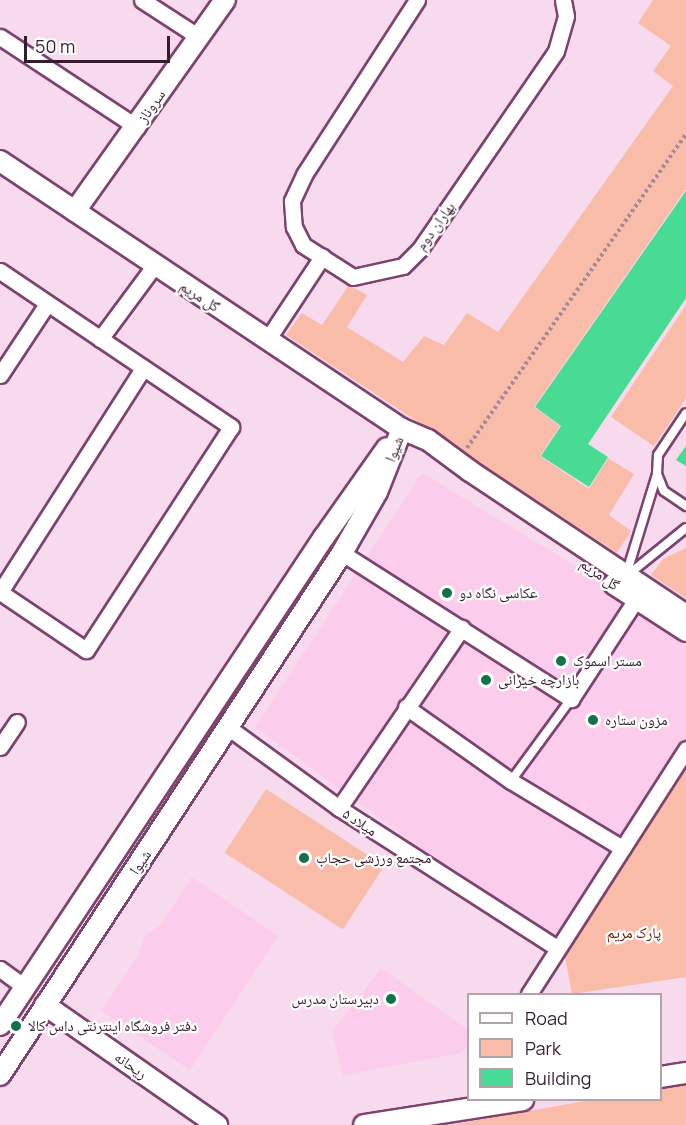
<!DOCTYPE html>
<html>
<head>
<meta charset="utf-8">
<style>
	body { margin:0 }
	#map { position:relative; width:686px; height:1125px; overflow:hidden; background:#f7daee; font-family:Manrope,"Noto Naskh Arabic",sans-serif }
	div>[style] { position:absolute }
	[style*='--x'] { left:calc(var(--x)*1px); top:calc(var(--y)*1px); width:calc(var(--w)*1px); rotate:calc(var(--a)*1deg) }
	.built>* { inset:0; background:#fbccec }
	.green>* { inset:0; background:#f9bca9; transform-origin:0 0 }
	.building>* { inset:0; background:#47db93 }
	.path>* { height:4px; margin-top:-2px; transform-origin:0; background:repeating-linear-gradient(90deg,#a4899c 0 3px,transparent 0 6px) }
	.roads { filter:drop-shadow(2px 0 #7e426f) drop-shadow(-2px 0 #7e426f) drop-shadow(0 2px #7e426f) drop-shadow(0 -2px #7e426f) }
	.service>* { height:8px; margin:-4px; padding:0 4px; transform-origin:4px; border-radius:4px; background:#fff }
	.minor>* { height:15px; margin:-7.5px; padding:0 7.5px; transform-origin:7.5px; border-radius:7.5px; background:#fff }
	.tertiary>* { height:20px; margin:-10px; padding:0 10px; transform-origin:10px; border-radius:10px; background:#fff }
	.dots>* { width:16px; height:16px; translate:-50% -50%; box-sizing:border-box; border:3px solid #fff; border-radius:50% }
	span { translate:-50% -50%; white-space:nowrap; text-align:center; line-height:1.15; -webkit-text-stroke:4.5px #fff; paint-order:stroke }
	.street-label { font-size:15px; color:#361c2f }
	.poi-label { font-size:15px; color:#361c2f }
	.left { translate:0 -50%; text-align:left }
	.right { translate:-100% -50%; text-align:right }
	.park-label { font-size:15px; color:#651800 }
	.legend { position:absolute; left:467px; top:993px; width:195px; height:108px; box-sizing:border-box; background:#fff; border:2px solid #afa4ac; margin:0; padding:8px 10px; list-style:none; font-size:18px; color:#361c2f }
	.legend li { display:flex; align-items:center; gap:12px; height:30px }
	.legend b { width:30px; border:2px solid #afa4ac }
	.scale { position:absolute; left:24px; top:36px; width:146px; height:27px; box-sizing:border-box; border:3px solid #361c2f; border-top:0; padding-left:8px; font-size:18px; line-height:21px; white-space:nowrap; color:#361c2f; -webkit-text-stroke:4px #fff; paint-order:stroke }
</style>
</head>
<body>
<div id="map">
	<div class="built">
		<div style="clip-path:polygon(422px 473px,686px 633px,686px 749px,557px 948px,255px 727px)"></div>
		<div style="clip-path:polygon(192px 877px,278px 936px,190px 1070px,101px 1011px,138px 956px,145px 936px,161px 924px)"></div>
		<div style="clip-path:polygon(381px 968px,468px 1030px,468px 1046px,461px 1053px,343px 1075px,332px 1032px)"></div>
	</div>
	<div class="green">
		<div style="clip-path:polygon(653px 0,686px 0,686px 189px,534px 407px,560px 426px,540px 456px,589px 489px,608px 458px,634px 474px,609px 515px,631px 531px,617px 553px,286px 335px,302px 313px,322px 325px,349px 285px,367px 295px,347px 327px,403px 362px,424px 336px,444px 345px,467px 313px,498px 332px,673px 86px,653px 71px,671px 46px,638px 23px)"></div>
		<div style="clip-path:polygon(686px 305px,686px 398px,654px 446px,611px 417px)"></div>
		<div style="clip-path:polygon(686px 548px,686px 598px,651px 575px,663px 559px)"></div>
		<div style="clip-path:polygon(686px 757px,686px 977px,572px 994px,563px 946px)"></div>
		<div style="left:266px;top:789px;width:141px;height:76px;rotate:33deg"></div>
		<div style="clip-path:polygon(686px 1083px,686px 1125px,450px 1125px,591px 1100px,660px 1100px,661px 1087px)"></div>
	</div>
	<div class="building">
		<div style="clip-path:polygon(686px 191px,686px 298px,588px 444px,608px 457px,589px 487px,541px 456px,561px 426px,535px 407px)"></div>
		<div style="clip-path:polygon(686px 446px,686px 466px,676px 460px)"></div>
	</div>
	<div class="path">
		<div style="--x:467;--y:448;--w:383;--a:-55.1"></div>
	</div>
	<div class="roads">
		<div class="service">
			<div style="--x:657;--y:474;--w:18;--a:68"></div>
			<div style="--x:664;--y:491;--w:27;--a:34"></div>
			<div style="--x:629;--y:574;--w:73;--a:-38.9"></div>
			<div style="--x:626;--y:575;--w:106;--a:-72.9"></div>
			<div style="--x:657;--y:474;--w:19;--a:-87"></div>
			<div style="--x:658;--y:455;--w:50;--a:-56.3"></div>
			<div style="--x:511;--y:781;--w:102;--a:-53.8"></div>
		</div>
		<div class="minor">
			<div style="--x:142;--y:0;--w:68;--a:33"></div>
			<div style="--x:417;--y:0;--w:208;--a:122.9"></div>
			<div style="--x:304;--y:175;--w:29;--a:115"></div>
			<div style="--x:292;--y:201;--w:26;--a:86"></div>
			<div style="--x:294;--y:227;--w:20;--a:63"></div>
			<div style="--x:303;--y:245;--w:59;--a:32.6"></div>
			<div style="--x:353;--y:277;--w:51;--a:-12.4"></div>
			<div style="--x:403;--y:266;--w:24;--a:-45"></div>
			<div style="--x:420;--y:249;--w:240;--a:-55.5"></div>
			<div style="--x:556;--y:51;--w:36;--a:-74"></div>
			<div style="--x:566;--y:16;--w:16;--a:-101"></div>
			<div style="--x:0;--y:37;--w:164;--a:33.3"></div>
			<div style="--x:0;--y:271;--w:279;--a:34"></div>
			<div style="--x:231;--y:427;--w:266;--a:123"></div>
			<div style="--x:86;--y:650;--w:104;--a:-146"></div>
			<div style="--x:0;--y:592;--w:266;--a:-57.4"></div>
			<div style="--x:100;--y:339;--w:91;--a:-53.5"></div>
			<div style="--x:267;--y:340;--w:100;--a:-56.5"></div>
			<div style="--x:0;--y:375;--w:85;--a:-56.5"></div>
			<div style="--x:342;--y:553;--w:272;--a:32.5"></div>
			<div style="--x:571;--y:699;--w:130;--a:-56.9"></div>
			<div style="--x:406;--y:707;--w:128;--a:35.2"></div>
			<div style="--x:511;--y:781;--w:130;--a:31.1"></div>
			<div style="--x:229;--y:728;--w:136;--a:36"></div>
			<div style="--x:339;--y:808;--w:259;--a:32.7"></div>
			<div style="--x:0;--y:747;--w:30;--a:-56"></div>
			<div style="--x:339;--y:808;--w:218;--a:-55.7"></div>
			<div style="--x:0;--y:969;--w:32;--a:36"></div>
			<div style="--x:529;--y:994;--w:291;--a:-57.3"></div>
		</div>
		<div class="tertiary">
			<div style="--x:0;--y:161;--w:483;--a:33.7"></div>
			<div style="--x:402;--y:429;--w:28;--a:23"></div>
			<div style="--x:428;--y:440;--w:52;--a:36.4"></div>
			<div style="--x:470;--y:471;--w:260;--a:33.7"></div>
			<div style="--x:75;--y:211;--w:259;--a:-54.6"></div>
			<div style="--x:614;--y:584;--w:86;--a:33.1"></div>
			<div style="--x:45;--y:1005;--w:210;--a:34.9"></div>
			<div style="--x:0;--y:1025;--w:586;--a:-56.42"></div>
			<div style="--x:324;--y:537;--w:109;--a:-54.7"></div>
			<div style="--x:0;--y:1075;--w:624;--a:-56.77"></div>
			<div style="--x:342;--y:553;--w:70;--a:-60.2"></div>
			<div style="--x:377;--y:492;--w:68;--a:-68.4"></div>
			<div style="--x:660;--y:1077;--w:26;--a:-9"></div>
			<div style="--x:364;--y:1125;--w:161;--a:-8.9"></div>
		</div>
	</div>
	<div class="dots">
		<div style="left:447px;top:593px;background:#147248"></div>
		<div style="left:561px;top:661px;background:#147248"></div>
		<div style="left:486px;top:680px;background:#147248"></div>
		<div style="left:593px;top:720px;background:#147248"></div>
		<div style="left:304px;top:858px;background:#147248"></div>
		<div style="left:391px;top:999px;background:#147248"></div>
		<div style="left:16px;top:1026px;background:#147248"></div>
	</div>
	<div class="street-label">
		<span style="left:151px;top:106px;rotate:-55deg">سروناز</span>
		<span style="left:435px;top:226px;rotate:-54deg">بهاران دوم</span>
		<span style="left:200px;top:296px;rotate:33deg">گل مریم</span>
		<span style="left:394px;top:449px;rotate:-68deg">شیوا</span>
		<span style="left:600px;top:574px;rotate:35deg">گل مریم</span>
		<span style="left:360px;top:822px;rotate:33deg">میلاد ۵</span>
		<span style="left:140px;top:862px;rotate:-56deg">شیوا</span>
		<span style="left:131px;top:1065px;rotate:35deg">ریحانه</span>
	</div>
	<div class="poi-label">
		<span class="left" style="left:459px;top:593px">عکاسی نگاه دو</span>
		<span class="left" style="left:573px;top:661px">مستر اسموک</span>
		<span class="left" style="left:498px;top:680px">بازارچه خیرانی</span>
		<span class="left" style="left:605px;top:720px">مزون ستاره</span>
		<span class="left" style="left:316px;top:858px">مجتمع ورزشی حجاب</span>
		<span class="right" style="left:379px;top:999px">دبیرستان مدرس</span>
		<span class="left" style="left:28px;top:1026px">دفتر فروشگاه اینترنتی داس کالا</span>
	</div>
	<div class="park-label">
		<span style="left:634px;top:933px">پارک مریم</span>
	</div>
	<ul class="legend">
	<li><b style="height:8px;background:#fff"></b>Road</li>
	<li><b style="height:16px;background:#f9bca9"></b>Park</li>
	<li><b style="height:16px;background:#47db93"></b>Building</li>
	</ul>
	<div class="scale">50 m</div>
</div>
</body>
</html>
